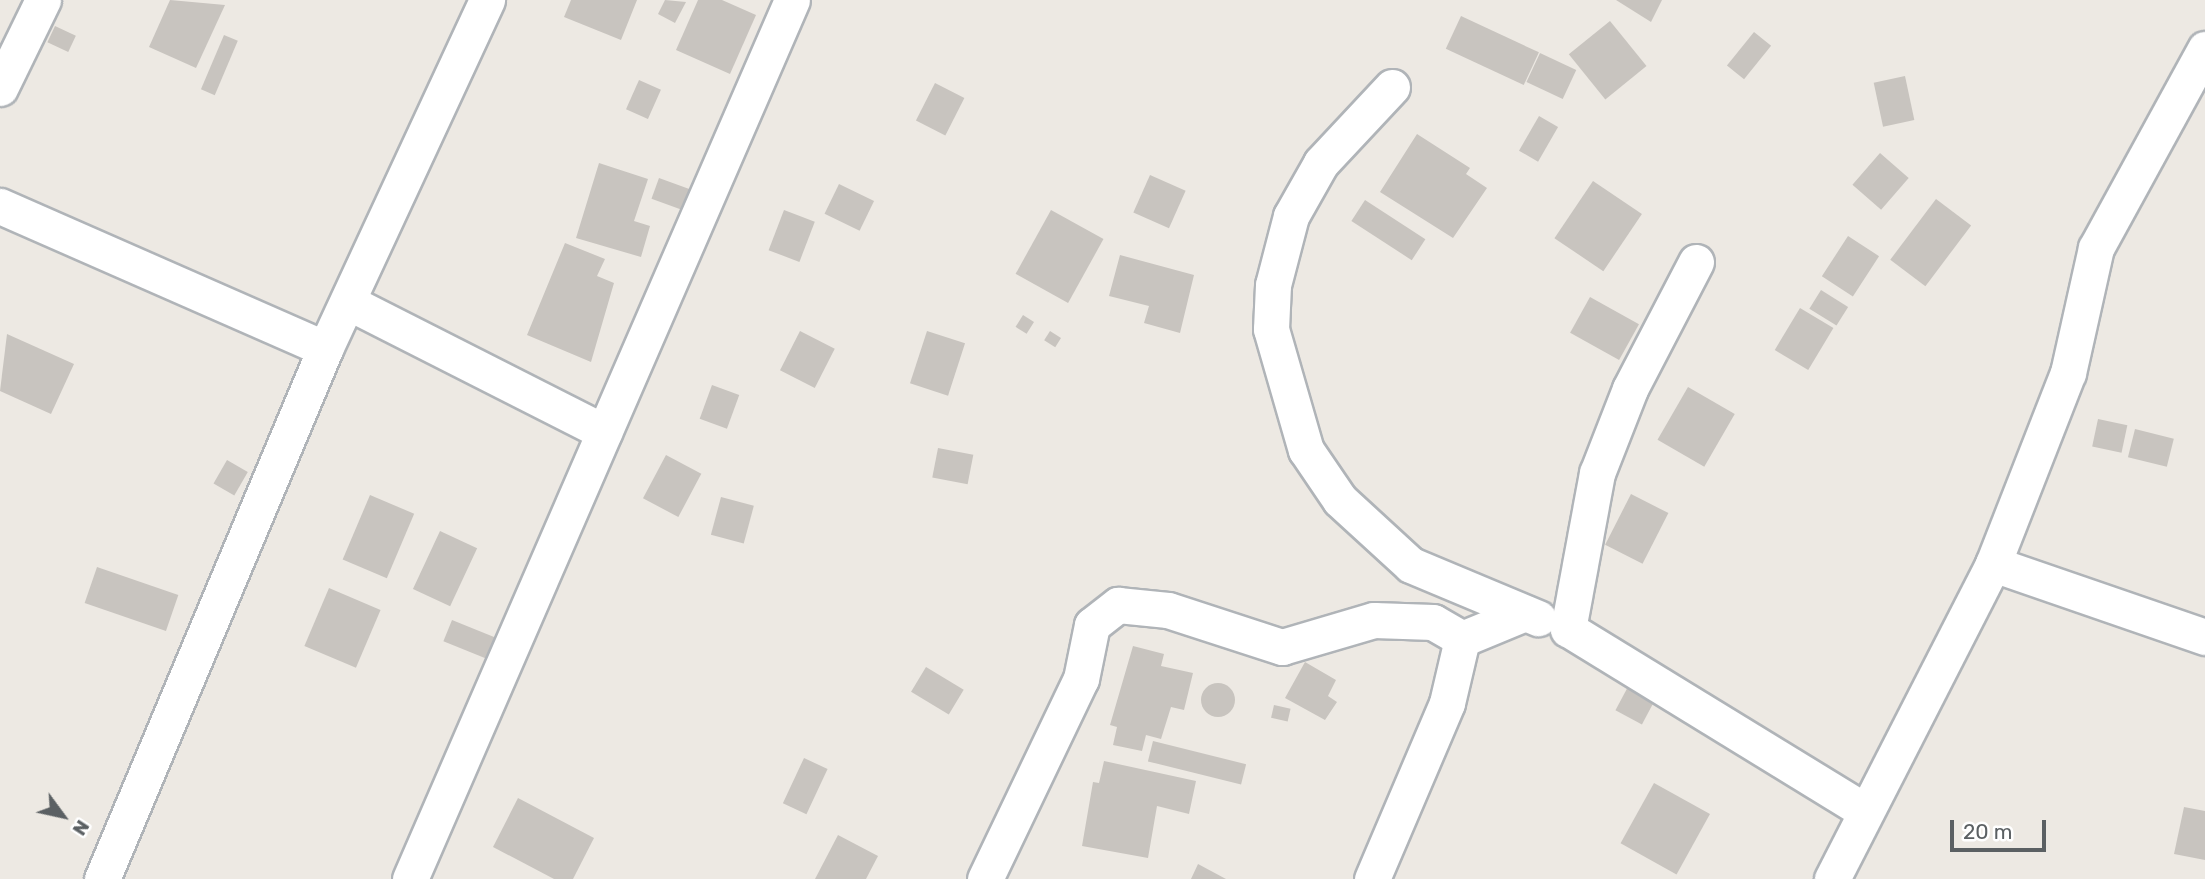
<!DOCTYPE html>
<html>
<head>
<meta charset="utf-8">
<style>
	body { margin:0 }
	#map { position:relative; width:2205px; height:879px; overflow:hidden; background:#ede9e3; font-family:Rubik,sans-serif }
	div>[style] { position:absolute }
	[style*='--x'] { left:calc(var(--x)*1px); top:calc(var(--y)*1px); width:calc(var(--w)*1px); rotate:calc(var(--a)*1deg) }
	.building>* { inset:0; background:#c8c4bf; transform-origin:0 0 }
	.round { border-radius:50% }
	.roads { filter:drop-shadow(2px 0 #b0b4b8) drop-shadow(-2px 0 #b0b4b8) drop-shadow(0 2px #b0b4b8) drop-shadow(0 -2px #b0b4b8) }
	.minor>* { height:35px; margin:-17.5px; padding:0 17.5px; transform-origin:17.5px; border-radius:17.5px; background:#fff }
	span { translate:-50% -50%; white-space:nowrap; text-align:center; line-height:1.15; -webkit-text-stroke:5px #fff; paint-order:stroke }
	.north { position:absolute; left:28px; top:781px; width:70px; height:70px; -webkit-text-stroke:5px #fff; paint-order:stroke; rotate:123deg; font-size:19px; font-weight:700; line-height:28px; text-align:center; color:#5b6063 }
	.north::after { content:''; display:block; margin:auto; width:24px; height:32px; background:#5b6063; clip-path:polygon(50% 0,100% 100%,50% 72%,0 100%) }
	.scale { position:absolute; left:1950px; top:820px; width:96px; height:32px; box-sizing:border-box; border:4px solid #5b6063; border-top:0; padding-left:9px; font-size:21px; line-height:24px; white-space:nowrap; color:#5b6063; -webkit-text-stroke:5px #fff; paint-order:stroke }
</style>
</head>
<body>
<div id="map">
	<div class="building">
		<div style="clip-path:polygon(170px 0,225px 5px,196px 68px,149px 47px)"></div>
		<div style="clip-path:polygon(571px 0,637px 0,621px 40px,564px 17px)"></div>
		<div style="clip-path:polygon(665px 0,686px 2px,675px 23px,658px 14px)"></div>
		<div style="clip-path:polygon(698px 0,722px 0,756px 15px,730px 74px,676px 50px)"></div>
		<div style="clip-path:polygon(1616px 0,1662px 0,1651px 22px)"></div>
		<div style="left:1461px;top:16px;width:86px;height:36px;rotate:25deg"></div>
		<div style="left:1610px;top:21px;width:58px;height:53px;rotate:51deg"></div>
		<div style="left:55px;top:26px;width:23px;height:18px;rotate:25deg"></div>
		<div style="left:1754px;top:32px;width:22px;height:43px;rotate:39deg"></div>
		<div style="left:224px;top:35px;width:15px;height:59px;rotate:23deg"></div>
		<div style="left:1540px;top:53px;width:40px;height:32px;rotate:25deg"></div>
		<div style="left:1905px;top:76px;width:45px;height:32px;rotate:78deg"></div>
		<div style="left:639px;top:80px;width:24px;height:32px;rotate:24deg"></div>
		<div style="left:935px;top:83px;width:33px;height:42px;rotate:27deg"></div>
		<div style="left:1539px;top:116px;width:22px;height:40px;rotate:30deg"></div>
		<div style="clip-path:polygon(1417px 134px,1470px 168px,1466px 174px,1487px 188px,1453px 238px,1380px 192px)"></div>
		<div style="left:1880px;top:153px;width:38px;height:42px;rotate:41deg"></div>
		<div style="clip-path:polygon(599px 163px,648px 179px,634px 221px,650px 226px,641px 257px,576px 238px)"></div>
		<div style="left:1150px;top:175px;width:39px;height:41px;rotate:24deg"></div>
		<div style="left:659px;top:178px;width:41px;height:22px;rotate:20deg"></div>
		<div style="left:1593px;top:181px;width:59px;height:69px;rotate:34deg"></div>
		<div style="left:839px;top:184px;width:39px;height:33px;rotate:26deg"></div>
		<div style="left:1936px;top:199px;width:44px;height:76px;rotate:37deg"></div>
		<div style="left:1365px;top:200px;width:72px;height:25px;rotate:33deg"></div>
		<div style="left:784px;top:210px;width:33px;height:43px;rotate:21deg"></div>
		<div style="left:1051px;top:210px;width:60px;height:73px;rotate:29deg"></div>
		<div style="left:1848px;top:236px;width:37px;height:48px;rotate:33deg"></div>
		<div style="clip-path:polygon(565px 243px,605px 259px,597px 276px,614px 283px,591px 362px,527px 335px)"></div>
		<div style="clip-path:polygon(1120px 255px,1194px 275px,1180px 333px,1144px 323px,1149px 306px,1109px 296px)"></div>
		<div style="left:1821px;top:290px;width:32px;height:22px;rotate:32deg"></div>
		<div style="left:1590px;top:297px;width:56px;height:41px;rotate:29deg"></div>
		<div style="left:1800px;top:308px;width:39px;height:49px;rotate:31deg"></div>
		<div style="left:1023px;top:315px;width:13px;height:14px;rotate:32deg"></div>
		<div style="left:800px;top:331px;width:39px;height:44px;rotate:27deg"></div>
		<div style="left:927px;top:331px;width:40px;height:55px;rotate:18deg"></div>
		<div style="left:1050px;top:331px;width:13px;height:11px;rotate:32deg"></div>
		<div style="clip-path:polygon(7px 334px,74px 364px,51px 414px,0 391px)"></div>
		<div style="left:712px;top:385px;width:29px;height:36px;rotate:20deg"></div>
		<div style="left:1688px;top:387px;width:54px;height:61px;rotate:30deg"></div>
		<div style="left:2098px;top:419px;width:30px;height:28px;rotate:12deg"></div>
		<div style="left:2135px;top:429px;width:40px;height:29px;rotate:14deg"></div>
		<div style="left:938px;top:448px;width:36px;height:30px;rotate:11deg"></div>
		<div style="left:666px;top:455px;width:40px;height:49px;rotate:28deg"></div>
		<div style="left:227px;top:460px;width:24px;height:27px;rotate:30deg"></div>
		<div style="left:1631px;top:494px;width:42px;height:57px;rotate:27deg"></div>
		<div style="left:370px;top:495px;width:48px;height:70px;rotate:23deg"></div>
		<div style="left:721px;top:497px;width:34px;height:39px;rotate:15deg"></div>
		<div style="left:440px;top:531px;width:41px;height:64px;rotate:25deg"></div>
		<div style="left:97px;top:567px;width:86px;height:38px;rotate:19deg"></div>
		<div style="left:329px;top:588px;width:56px;height:63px;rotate:23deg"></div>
		<div style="left:452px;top:620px;width:50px;height:23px;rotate:22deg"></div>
		<div style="clip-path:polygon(1133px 646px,1164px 654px,1161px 666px,1193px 673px,1184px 710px,1171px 707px,1161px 739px,1146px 735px,1142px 751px,1113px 745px,1117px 727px,1110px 725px)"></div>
		<div style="clip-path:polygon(1305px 662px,1336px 680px,1328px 696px,1337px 702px,1325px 720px,1285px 698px)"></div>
		<div style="left:926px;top:667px;width:44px;height:29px;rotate:31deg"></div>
		<div class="round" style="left:1201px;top:683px;width:34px;height:34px"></div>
		<div style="left:1630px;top:683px;width:30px;height:31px;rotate:28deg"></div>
		<div style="left:1274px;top:705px;width:17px;height:13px;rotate:13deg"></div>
		<div style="left:1153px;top:741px;width:96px;height:21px;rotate:14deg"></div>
		<div style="left:804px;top:758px;width:26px;height:50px;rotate:25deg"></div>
		<div style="clip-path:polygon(1104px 761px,1196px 781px,1189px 814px,1157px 806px,1148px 858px,1082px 846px,1093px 782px,1099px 783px)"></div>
		<div style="left:1654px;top:783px;width:64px;height:69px;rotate:29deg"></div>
		<div style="clip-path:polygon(518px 798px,594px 838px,573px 879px,554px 879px,493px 847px)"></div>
		<div style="clip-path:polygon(2184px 807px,2205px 811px,2205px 860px,2174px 854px)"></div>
		<div style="clip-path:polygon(838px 835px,878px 856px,866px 879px,815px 879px)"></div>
		<div style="clip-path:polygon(1198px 864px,1226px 879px,1191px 879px)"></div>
	</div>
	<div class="roads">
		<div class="minor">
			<div style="--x:1392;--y:87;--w:104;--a:133.1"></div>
			<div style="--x:1321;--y:163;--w:61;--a:119.5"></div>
			<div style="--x:1291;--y:216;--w:71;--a:104.6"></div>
			<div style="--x:1273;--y:285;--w:44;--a:92.6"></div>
			<div style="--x:1271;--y:329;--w:126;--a:73.9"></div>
			<div style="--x:1306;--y:450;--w:60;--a:55.8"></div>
			<div style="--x:1340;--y:500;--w:96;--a:42.5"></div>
			<div style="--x:1411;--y:565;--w:138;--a:22.7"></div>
			<div style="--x:0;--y:88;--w:98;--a:-64"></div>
			<div style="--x:0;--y:206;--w:355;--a:23.7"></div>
			<div style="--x:1696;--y:262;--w:143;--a:117.5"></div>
			<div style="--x:1630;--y:389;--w:90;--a:111.4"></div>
			<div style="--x:1597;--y:473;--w:159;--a:100.5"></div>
			<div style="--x:1568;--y:629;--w:348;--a:31.5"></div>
			<div style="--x:350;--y:303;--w:285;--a:26.9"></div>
			<div style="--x:1993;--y:564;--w:224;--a:19"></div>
			<div style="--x:102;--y:879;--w:575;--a:-67.18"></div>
			<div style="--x:325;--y:349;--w:385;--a:-65.1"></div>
			<div style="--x:410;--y:879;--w:958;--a:-66.51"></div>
			<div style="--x:985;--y:879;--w:222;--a:-64.4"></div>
			<div style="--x:1081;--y:679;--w:55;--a:-78.5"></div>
			<div style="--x:1092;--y:625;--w:33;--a:-38"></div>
			<div style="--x:1118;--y:605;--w:50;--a:5.7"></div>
			<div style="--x:1168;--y:610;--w:120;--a:18"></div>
			<div style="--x:1282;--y:647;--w:96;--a:-16.4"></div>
			<div style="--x:1374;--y:620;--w:59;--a:1.9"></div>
			<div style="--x:1433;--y:622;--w:34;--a:30"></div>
			<div style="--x:1462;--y:639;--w:68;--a:-22.4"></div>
			<div style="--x:1372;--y:879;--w:191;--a:-66.9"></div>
			<div style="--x:1447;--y:703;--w:66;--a:-76.8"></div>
			<div style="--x:1832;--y:879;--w:354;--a:-62.9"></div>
			<div style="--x:1993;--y:564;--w:205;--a:-68.6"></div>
			<div style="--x:2068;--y:373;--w:128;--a:-77.4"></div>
			<div style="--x:2096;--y:248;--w:227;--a:-61.3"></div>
		</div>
	</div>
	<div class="north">N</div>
	<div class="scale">20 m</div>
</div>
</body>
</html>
